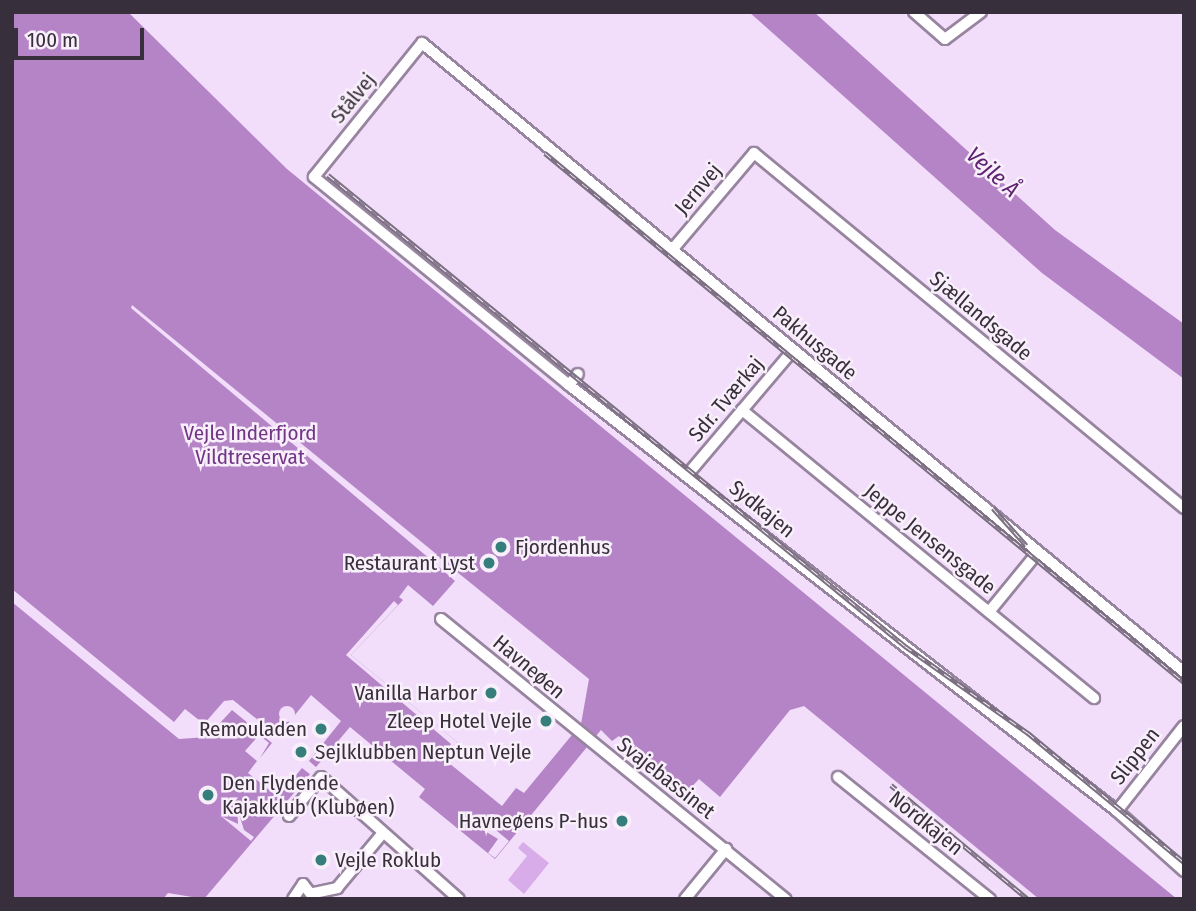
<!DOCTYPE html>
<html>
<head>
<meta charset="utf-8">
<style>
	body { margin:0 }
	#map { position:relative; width:1196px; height:911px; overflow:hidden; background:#f2ddfb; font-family:"Fira Sans Condensed",sans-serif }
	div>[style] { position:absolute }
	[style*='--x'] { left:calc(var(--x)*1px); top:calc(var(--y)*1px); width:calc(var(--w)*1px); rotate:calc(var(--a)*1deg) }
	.green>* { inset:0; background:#d7ace8 }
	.water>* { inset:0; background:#b484c6 }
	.pier>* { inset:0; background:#f2ddfb }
	.round { border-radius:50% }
	.roads { filter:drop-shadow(2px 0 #97849f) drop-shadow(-2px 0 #97849f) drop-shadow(0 2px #97849f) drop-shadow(0 -2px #97849f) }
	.minor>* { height:10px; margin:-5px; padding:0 5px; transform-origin:5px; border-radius:5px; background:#fff }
	.rail>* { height:5px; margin-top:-2.5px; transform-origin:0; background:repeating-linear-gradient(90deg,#f8effb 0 8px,#7b6f81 0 16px); box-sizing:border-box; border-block:2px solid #7b6f81 }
	.dots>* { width:19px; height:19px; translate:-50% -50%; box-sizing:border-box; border:4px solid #f8effb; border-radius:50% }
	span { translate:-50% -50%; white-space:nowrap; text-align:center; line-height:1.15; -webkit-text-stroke:5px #f8effb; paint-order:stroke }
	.street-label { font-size:21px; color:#372f3b }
	.park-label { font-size:21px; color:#713585 }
	.poi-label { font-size:21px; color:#372f3b }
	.left { translate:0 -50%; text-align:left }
	.right { translate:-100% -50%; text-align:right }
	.water-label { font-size:23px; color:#5e2272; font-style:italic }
	.frame { position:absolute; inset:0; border:14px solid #372f3b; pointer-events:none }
	.scale { position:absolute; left:14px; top:28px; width:130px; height:32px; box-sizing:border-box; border:4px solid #372f3b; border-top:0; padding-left:9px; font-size:21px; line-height:24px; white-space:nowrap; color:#372f3b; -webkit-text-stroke:5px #f8effb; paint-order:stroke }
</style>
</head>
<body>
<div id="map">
	<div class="green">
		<div style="clip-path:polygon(523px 842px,549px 863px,524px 894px,508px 880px,527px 856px,518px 848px)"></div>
	</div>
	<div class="water">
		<div style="clip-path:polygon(evenodd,12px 12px,128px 12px,287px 169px,1177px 899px,1039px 899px,804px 706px,790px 710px,720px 797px,699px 779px,685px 794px,619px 736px,612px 741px,601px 730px,495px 859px,419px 797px,425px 789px,350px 727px,204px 899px,168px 893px,163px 899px,12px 899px,12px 12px,435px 554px,589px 679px,581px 724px,524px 793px,516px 788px,502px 806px,444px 759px,457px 742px,351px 655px,403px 600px,399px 597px,408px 585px,433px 606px,455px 581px,431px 560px,435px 554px)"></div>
		<div style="clip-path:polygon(749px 12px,814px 12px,1055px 230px,1184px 324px,1184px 379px,1042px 273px)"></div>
	</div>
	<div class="pier">
		<div style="clip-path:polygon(132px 305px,435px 553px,430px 559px,131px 308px)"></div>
		<div style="clip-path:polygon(12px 589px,174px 722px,185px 709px,204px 724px,224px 701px,233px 700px,278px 736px,311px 695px,341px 721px,309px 761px,317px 768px,311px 775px,302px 768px,278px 797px,248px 773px,257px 761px,245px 751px,259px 735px,269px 743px,260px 758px,272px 743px,232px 710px,207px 737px,179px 739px,12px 602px)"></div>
		<div style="clip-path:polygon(394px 601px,398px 605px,351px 655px,457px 742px,444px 758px,451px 744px,346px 655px)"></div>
		<div class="round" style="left:279px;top:706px;width:16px;height:16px"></div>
		<div style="clip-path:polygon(237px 807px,244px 830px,254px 837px,251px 841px,221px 816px,238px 824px)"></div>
		<div style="clip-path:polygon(485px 821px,509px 841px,495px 858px,488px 853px,498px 839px,480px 828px)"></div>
	</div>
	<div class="roads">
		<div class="minor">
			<div style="--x:914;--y:12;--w:41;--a:41.1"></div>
			<div style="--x:945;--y:39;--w:45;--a:-36.9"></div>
			<div style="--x:672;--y:250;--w:127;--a:-49.8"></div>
			<div style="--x:754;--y:153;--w:558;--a:39.54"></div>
			<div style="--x:569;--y:385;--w:14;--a:-51"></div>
			<div style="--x:742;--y:410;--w:455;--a:39.3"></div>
			<div style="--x:688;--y:474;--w:162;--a:-49.7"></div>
			<div style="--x:989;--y:612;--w:77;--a:-50.8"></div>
			<div style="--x:441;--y:619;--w:444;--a:39.1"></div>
			<div style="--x:1184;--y:672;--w:988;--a:-140.46"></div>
			<div style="--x:422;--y:43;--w:172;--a:128.9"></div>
			<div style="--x:314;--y:177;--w:329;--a:39.2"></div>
			<div style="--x:569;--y:385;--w:694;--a:37.86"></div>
			<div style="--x:1117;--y:811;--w:90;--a:41.8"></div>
			<div style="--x:838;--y:777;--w:195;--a:38.8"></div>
			<div style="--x:1117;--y:811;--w:108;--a:-51.8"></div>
			<div style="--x:289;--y:816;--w:50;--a:-50.6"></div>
			<div style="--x:321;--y:777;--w:184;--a:41.5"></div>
			<div style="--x:314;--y:893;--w:24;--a:-12"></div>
			<div style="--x:337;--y:888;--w:70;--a:-50.2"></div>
			<div style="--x:293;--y:899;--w:18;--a:-56"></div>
			<div style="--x:303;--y:884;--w:18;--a:52"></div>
			<div style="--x:685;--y:899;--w:65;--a:-50.6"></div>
		</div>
	</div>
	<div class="rail">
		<div style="--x:545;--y:153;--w:830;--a:39.62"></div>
		<div style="--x:328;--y:175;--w:745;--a:39.22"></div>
		<div style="--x:905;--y:646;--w:151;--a:35.3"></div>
		<div style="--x:1028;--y:733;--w:202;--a:39.6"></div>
		<div style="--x:993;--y:508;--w:50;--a:48.3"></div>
		<div style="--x:891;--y:785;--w:178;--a:39.8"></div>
	</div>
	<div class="dots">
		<div style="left:501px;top:547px;background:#367e7b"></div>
		<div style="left:489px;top:563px;background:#367e7b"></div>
		<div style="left:491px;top:693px;background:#367e7b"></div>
		<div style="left:546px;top:721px;background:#367e7b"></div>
		<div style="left:321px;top:729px;background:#367e7b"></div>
		<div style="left:301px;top:752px;background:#367e7b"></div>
		<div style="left:208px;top:795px;background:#367e7b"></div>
		<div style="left:622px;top:821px;background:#367e7b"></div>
		<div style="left:321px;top:860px;background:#367e7b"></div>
	</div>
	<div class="street-label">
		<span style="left:353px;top:98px;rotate:-51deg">Stålvej</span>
		<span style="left:698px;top:189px;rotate:-50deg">Jernvej</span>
		<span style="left:981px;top:316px;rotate:40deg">Sjællandsgade</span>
		<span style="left:815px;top:343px;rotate:40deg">Pakhusgade</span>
		<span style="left:726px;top:399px;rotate:-50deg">Sdr. Tværkaj</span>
		<span style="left:762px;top:509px;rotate:39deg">Sydkajen</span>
		<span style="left:930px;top:539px;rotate:39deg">Jeppe Jensensgade</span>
		<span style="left:529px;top:667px;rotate:40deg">Havneøen</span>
		<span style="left:1135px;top:756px;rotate:-52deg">Slippen</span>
		<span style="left:666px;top:778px;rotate:38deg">Svajebassinet</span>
		<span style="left:926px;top:823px;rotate:39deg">Nordkajen</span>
	</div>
	<div class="park-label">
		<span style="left:250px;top:445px">Vejle Inderfjord<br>Vildtreservat</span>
	</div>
	<div class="poi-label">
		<span class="left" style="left:515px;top:547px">Fjordenhus</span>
		<span class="right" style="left:475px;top:563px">Restaurant Lyst</span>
		<span class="right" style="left:477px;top:693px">Vanilla Harbor</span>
		<span class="right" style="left:532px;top:721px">Zleep Hotel Vejle</span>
		<span class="right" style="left:307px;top:729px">Remouladen</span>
		<span class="left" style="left:315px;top:752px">Sejlklubben Neptun Vejle</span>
		<span class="left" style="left:222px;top:795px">Den Flydende<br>Kajakklub (Klubøen)</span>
		<span class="right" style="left:608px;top:821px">Havneøens P-hus</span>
		<span class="left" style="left:335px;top:860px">Vejle Roklub</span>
	</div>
	<div class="water-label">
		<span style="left:993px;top:172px;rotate:42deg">Vejle Å</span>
	</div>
	<div class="frame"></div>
	<div class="scale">100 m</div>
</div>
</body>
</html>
